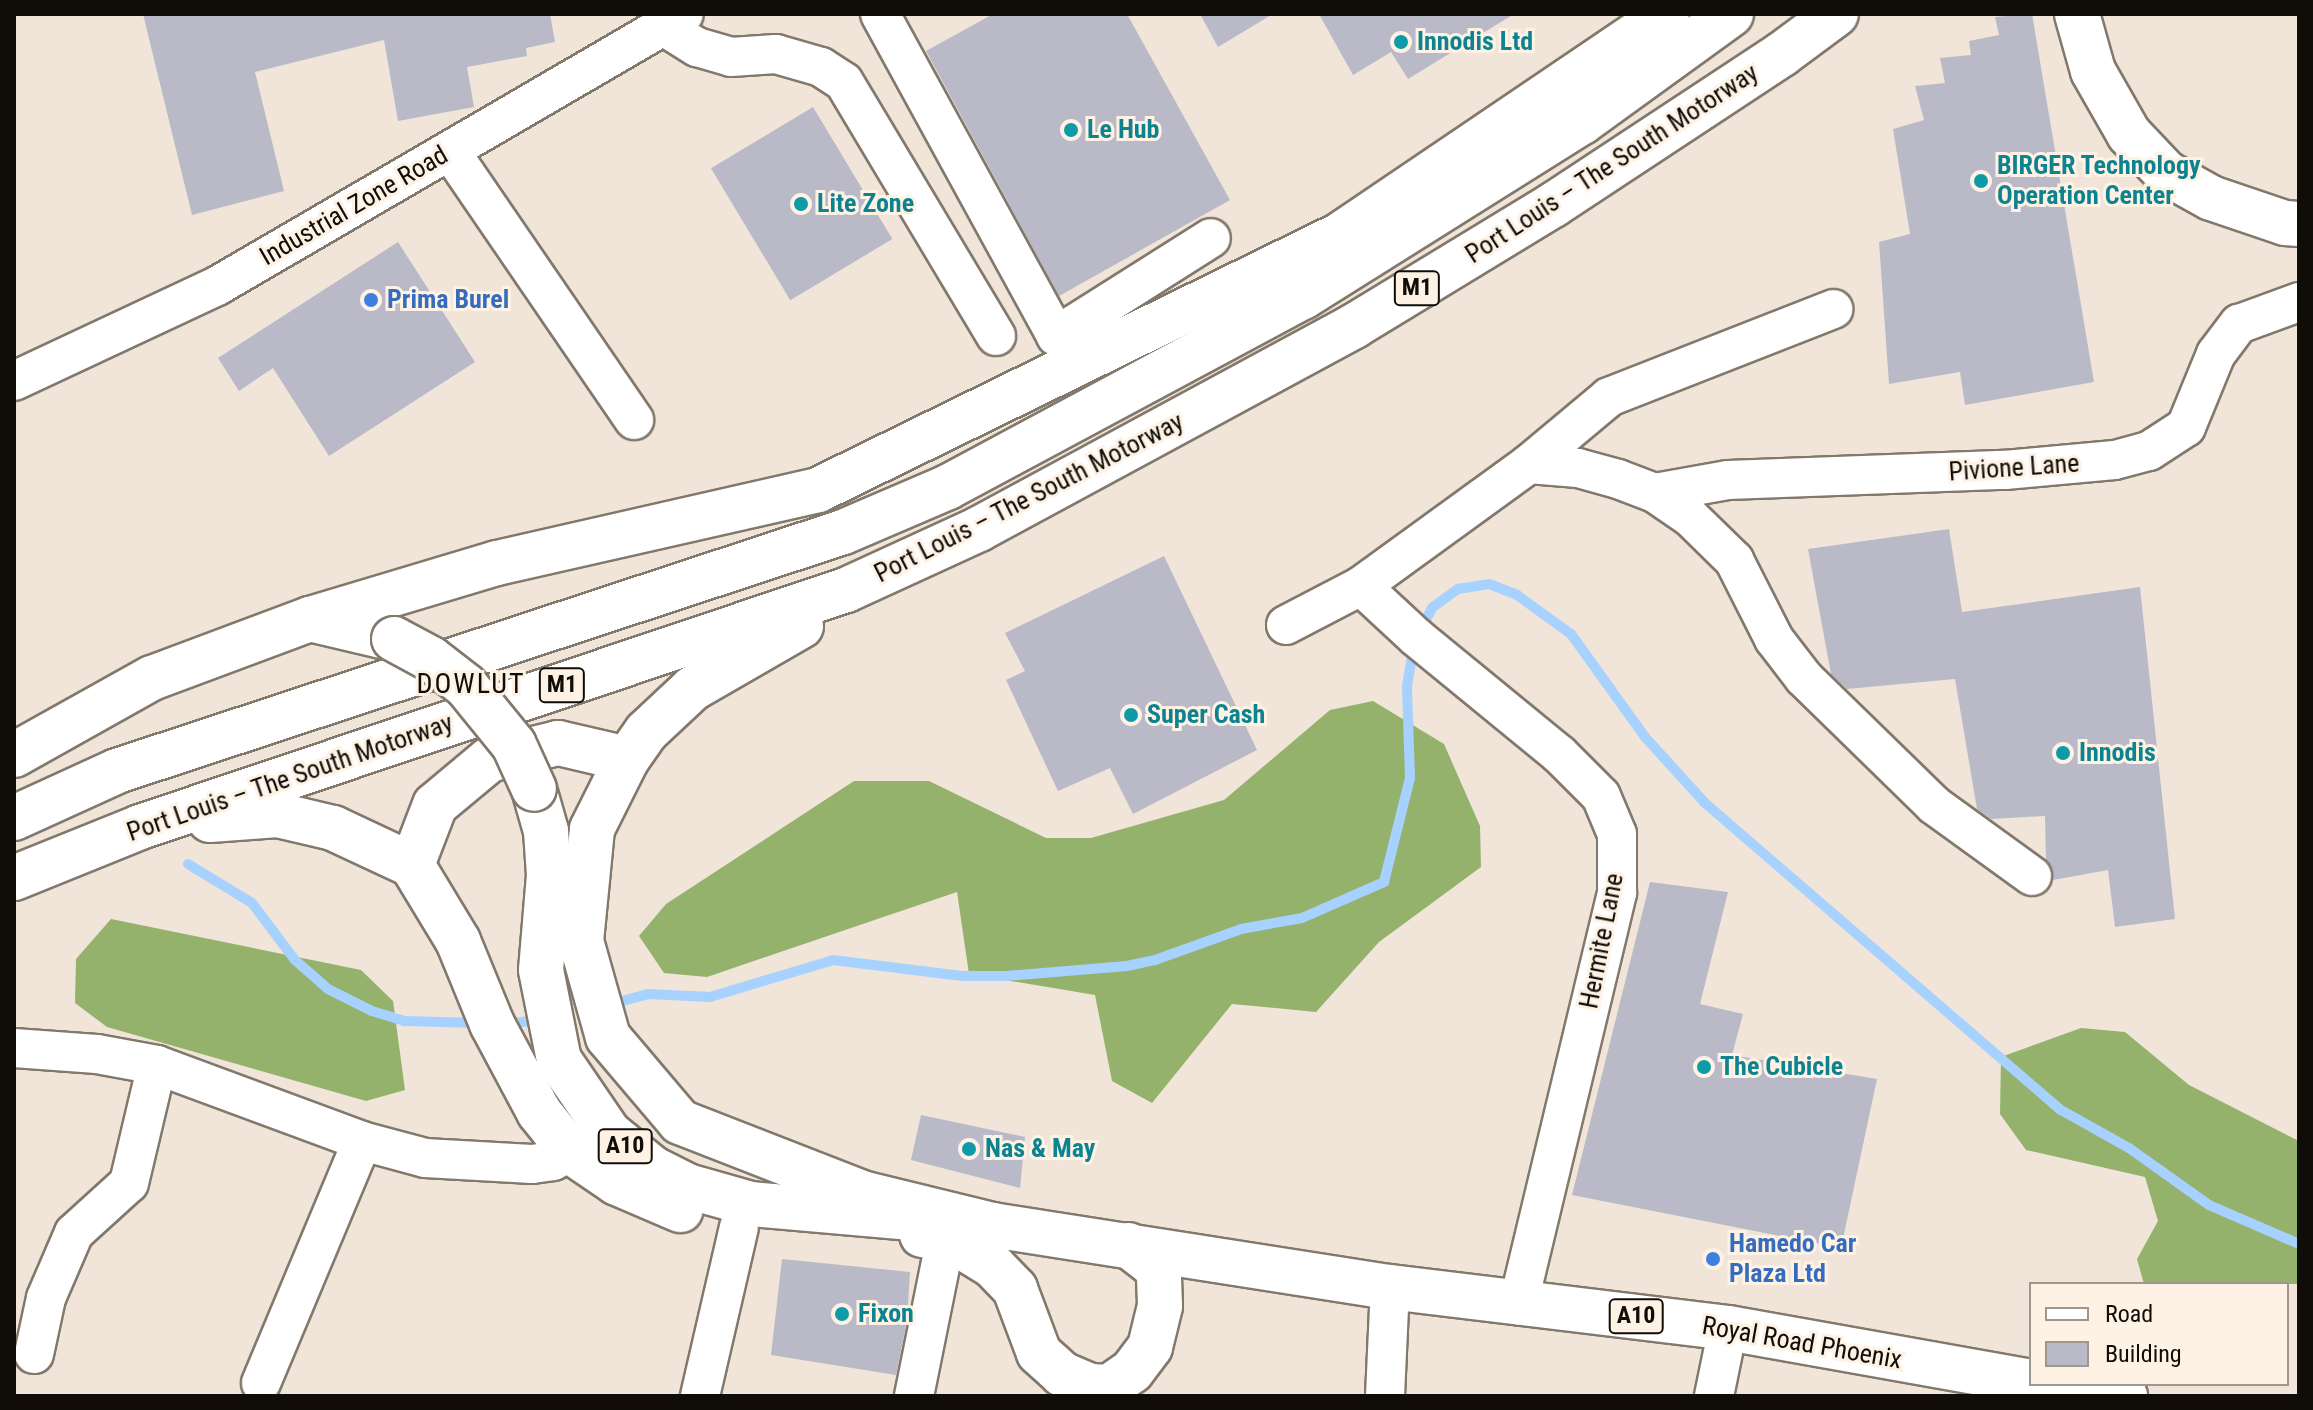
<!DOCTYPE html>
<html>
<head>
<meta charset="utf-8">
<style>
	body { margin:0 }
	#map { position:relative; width:2313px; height:1410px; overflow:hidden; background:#f0e5d8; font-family:"Roboto Condensed",sans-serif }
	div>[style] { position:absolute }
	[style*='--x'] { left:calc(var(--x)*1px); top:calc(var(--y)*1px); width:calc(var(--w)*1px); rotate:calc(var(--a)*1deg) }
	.forest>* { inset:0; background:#95b26d }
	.stream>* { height:10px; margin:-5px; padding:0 5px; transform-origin:5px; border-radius:5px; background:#a7d1ff }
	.building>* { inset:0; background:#b9b9c8; transform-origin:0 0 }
	.roads { filter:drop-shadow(2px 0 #82786c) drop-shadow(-2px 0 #82786c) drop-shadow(0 2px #82786c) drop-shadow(0 -2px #82786c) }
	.minor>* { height:38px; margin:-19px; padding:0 19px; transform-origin:19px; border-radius:19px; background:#fff }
	.major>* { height:44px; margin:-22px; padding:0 22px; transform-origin:22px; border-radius:22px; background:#fff }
	.highway>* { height:44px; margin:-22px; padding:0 22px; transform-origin:22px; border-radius:22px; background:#fff }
	.bridges { filter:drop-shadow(2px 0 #82786c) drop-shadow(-2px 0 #82786c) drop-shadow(0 2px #82786c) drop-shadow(0 -2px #82786c) }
	.major-bridge>* { height:44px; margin:-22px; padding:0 22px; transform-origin:22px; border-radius:22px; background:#fff }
	.dots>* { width:22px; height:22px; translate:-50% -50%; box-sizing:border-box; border:4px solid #fef2e5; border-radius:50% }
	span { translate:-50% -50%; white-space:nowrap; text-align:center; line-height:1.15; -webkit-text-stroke:6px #fef2e5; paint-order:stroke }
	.shield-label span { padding:2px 6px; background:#fef2e5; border:2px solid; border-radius:6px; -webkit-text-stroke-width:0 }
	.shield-label { font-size:24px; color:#100c08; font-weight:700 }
	.culture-label { font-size:26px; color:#0d838f; font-weight:700 }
	.left { translate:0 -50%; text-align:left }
	.street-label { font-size:26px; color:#100c08 }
	.shop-label { font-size:26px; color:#366cbe; font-weight:700 }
	.neighbourhood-label { font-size:28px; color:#100c08; letter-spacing:2px }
	.frame { position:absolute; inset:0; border:16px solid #100c08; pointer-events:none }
	.legend { position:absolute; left:2029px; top:1282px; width:260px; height:104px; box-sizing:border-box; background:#fef2e5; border:2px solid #9f968d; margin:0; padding:10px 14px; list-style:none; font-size:24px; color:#100c08 }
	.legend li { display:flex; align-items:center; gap:16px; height:40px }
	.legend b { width:40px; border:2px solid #9f968d }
</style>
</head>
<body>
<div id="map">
	<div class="forest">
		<div style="clip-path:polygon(1373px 701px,1444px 744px,1480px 826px,1481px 867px,1379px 942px,1316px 1012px,1232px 1004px,1152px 1103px,1112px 1081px,1095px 995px,969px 974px,957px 892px,707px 977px,664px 973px,639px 936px,666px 904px,854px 781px,929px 781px,1046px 838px,1091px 838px,1224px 800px,1330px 710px)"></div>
		<div style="clip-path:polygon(111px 919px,361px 970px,393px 1001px,405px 1090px,366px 1101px,107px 1027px,75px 1003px,76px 959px)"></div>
		<div style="clip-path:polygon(2081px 1028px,2125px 1032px,2189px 1085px,2299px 1141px,2299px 1284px,2144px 1284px,2137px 1259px,2158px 1221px,2145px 1177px,2026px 1150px,2000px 1114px,2001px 1057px)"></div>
	</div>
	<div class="stream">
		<div style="--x:1420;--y:630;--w:26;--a:-61"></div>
		<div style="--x:1433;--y:607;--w:31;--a:-36"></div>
		<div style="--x:1458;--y:589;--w:31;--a:-9"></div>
		<div style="--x:1489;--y:584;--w:30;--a:21"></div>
		<div style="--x:1517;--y:595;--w:67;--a:35.8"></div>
		<div style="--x:1571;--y:634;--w:127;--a:54.3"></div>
		<div style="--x:1645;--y:737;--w:89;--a:47.7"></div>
		<div style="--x:1705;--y:803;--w:470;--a:40.8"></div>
		<div style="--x:2061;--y:1110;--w:78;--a:29.2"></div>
		<div style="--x:2129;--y:1148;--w:98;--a:35.5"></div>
		<div style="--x:2209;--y:1205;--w:98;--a:23.4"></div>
		<div style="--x:188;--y:864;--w:75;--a:31.4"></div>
		<div style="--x:252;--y:903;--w:71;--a:53"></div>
		<div style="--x:295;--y:960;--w:44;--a:41.3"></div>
		<div style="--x:328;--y:989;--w:49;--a:26.6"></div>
		<div style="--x:372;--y:1011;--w:34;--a:17"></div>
		<div style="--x:404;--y:1021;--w:74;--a:1.5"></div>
		<div style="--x:608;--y:1005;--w:41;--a:-15.4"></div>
		<div style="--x:648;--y:994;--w:62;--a:2.8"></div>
		<div style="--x:710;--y:997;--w:128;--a:-16.7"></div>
		<div style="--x:833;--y:960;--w:130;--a:7.1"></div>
		<div style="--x:962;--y:976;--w:44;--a:0"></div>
		<div style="--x:1006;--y:976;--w:121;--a:-4.7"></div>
		<div style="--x:1127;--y:966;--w:29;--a:-12"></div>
		<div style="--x:1155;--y:960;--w:91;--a:-19.8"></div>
		<div style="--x:1241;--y:929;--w:62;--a:-10.2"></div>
		<div style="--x:1302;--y:918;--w:90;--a:-23.7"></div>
		<div style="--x:1384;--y:882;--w:107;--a:-76"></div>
		<div style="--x:1410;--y:778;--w:92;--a:-91.9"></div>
		<div style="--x:1407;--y:686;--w:42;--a:-80.3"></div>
		<div style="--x:502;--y:1024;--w:40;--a:-5.7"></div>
	</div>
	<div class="building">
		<div style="clip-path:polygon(143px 14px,550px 14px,555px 42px,526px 48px,527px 56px,467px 67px,474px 107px,398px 121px,384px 40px,255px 72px,284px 191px,192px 215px)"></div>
		<div style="clip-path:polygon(993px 14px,1127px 14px,1230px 200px,1059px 296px,926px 51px)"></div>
		<div style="clip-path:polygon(1200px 14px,1273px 14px,1218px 47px)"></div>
		<div style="clip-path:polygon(1319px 14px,1514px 14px,1408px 79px,1391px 52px,1353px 75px)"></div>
		<div style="clip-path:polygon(2032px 14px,2094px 382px,1965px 405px,1960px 372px,1889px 384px,1879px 242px,1910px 234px,1893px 129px,1924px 120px,1915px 86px,1945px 83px,1940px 58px,1971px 55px,1969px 41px,1999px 35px,1995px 17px)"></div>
		<div style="left:813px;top:107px;width:154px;height:119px;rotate:59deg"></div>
		<div style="clip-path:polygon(398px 242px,475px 362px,329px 456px,273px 368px,239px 391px,218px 358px)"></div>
		<div style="clip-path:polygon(1949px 529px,1962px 612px,2140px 587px,2175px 919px,2115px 927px,2108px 870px,2053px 880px,2052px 868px,2046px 860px,2045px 816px,1991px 819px,1977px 809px,1955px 679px,1847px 689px,1831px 674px,1808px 549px)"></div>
		<div style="clip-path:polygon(1164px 556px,1257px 750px,1133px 814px,1110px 768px,1058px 791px,1006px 680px,1025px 671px,1005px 633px)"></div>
		<div style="clip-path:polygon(1650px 882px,1728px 892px,1700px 1004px,1743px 1014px,1732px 1055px,1877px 1079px,1841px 1248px,1572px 1195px)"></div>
		<div style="clip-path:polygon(921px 1115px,1025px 1137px,1020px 1188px,911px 1160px)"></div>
		<div style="clip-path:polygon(782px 1259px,910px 1272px,907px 1321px,896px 1375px,771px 1355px)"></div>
	</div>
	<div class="roads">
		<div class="minor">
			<div style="--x:880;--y:14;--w:367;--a:61.3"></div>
			<div style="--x:1056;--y:336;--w:183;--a:-32.3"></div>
			<div style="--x:663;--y:26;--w:40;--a:32"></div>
			<div style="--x:697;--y:47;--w:35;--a:16"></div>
			<div style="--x:731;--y:57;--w:45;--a:-3.8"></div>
			<div style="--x:776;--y:54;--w:47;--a:16.1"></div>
			<div style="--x:821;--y:67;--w:27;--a:33"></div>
			<div style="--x:844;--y:82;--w:296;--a:59.1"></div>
			<div style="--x:450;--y:151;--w:326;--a:55.6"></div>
			<div style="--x:14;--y:381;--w:224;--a:-25.1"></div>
			<div style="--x:217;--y:286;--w:540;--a:-30.22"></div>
			<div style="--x:1529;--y:464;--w:49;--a:4.7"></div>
			<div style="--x:1578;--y:468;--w:41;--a:15.4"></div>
			<div style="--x:1618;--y:479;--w:40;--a:21"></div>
			<div style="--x:1655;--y:493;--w:42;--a:34.4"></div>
			<div style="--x:1690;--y:517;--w:62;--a:44.3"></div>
			<div style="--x:1734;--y:560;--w:89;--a:63.1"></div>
			<div style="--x:1774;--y:639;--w:49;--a:52.4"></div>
			<div style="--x:1804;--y:678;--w:182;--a:44.3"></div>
			<div style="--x:1934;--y:805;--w:121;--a:35.9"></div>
			<div style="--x:1655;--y:493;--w:74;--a:-10.1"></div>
			<div style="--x:1728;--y:480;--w:277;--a:-2.1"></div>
			<div style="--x:2005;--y:470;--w:110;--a:-5.2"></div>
			<div style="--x:2115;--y:460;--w:35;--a:-15"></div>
			<div style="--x:2149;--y:451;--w:44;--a:-33"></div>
			<div style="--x:2186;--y:427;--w:79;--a:-67.7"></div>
			<div style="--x:2216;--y:354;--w:38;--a:-53"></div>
			<div style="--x:2239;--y:324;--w:64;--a:-20.1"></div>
			<div style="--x:1361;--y:586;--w:75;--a:42.8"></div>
			<div style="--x:1416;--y:637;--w:185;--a:39.3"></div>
			<div style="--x:1559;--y:754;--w:59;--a:45"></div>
			<div style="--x:1601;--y:796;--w:41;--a:67.2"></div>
			<div style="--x:1617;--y:834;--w:59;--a:90"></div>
			<div style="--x:1617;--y:893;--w:424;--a:103.5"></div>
			<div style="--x:1286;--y:625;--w:85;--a:-27.5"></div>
			<div style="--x:1361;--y:586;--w:208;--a:-36"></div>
			<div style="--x:1529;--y:464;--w:104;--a:-39.9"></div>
			<div style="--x:1609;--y:397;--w:241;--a:-21.4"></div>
			<div style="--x:14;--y:1048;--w:83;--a:4.1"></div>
			<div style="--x:97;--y:1054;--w:61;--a:10.4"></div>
			<div style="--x:157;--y:1065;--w:219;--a:20.3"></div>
			<div style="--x:362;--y:1141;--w:65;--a:15.1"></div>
			<div style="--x:425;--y:1158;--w:107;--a:3.2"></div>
			<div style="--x:532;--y:1164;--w:21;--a:-8"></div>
			<div style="--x:553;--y:1161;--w:20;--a:-30"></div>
			<div style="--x:34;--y:1354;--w:57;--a:-77.9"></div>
			<div style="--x:46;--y:1298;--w:71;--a:-66.7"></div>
			<div style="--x:74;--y:1233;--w:74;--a:-42.3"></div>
			<div style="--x:129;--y:1183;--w:121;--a:-76.7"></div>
			<div style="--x:261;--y:1383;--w:262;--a:-67.3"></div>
			<div style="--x:700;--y:1396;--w:173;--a:-77"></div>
			<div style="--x:914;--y:1396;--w:162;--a:-78.6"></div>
			<div style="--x:1385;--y:1396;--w:109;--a:-87.4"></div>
			<div style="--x:1714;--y:1396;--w:69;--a:-78.4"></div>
		</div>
		<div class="major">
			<div style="--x:14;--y:755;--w:158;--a:-29.2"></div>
			<div style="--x:152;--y:678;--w:169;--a:-20.5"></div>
			<div style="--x:310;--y:619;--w:86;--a:13.4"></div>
			<div style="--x:627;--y:759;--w:71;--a:-166.9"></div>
			<div style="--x:558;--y:743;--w:71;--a:166.2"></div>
			<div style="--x:489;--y:760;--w:70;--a:140.2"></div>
			<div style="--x:435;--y:805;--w:64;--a:111"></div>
			<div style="--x:412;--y:865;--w:89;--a:58.8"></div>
			<div style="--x:458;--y:941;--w:90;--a:67.7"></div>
			<div style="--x:492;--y:1024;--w:100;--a:61.9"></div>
			<div style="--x:539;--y:1112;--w:50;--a:51.5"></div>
			<div style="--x:570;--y:1151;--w:57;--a:34.2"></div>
			<div style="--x:617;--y:1183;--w:69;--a:23.2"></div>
			<div style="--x:534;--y:789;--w:44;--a:74.1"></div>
			<div style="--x:546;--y:831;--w:44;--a:86.1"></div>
			<div style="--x:549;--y:875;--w:95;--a:94.8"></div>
			<div style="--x:541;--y:970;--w:92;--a:78.7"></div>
			<div style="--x:559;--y:1060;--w:88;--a:55.6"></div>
			<div style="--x:609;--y:1133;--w:55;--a:39.1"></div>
			<div style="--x:652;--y:1168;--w:39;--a:27"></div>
			<div style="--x:687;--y:1186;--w:66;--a:15.7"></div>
			<div style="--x:751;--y:1204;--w:242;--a:5"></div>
			<div style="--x:992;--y:1225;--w:403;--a:8.9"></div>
			<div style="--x:1390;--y:1287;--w:340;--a:6.9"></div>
			<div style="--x:1728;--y:1328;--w:308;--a:10.1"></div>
			<div style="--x:922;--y:1235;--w:24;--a:5"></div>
			<div style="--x:946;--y:1237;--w:55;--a:31.7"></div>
			<div style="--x:993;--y:1266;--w:32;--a:46"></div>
			<div style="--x:1015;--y:1289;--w:68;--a:69.4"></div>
			<div style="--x:1039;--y:1353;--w:31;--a:42"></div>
			<div style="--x:1062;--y:1374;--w:30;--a:23"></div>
			<div style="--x:1090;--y:1386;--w:19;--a:3"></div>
			<div style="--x:1109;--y:1387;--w:28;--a:-35"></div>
			<div style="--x:1132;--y:1371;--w:30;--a:-53"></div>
			<div style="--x:1150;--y:1347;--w:42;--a:-76.3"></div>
			<div style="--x:1160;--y:1306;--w:30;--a:-92"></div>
			<div style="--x:1159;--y:1276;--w:11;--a:-112"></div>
			<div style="--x:1155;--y:1266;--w:34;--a:-142"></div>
			<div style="--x:2044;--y:1384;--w:82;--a:8.4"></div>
		</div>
		<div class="highway">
			<div style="--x:2077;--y:14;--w:59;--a:74.3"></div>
			<div style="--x:2093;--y:71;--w:73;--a:60.3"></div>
			<div style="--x:2129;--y:134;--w:54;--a:46.5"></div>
			<div style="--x:2166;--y:173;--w:51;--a:29.1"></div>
			<div style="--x:2211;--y:198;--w:78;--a:18.7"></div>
			<div style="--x:2285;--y:223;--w:14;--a:4"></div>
			<div style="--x:310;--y:619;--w:195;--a:-16.7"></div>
			<div style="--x:497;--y:563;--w:329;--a:-12.8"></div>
			<div style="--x:818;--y:490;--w:581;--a:-26.04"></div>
			<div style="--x:1340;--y:235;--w:395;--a:-34.1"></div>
			<div style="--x:801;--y:626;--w:125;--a:150.1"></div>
			<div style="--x:693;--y:688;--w:64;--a:136.9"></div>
			<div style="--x:646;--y:732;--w:33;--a:125"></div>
			<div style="--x:627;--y:759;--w:78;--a:116.6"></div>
			<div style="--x:592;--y:829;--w:113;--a:95.6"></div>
			<div style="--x:581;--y:941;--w:100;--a:74.3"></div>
			<div style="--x:608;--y:1037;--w:111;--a:49.7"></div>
			<div style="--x:680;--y:1122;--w:195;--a:21.3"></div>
			<div style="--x:862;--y:1193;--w:134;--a:13.8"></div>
			<div style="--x:14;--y:818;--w:113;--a:-24.5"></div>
			<div style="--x:117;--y:771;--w:764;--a:-18.22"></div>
			<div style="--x:843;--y:532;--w:114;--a:-23.2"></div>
			<div style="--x:948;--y:487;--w:403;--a:-28.2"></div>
			<div style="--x:1303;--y:297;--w:329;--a:-32.1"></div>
			<div style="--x:1582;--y:122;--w:184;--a:-35.9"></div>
			<div style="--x:210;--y:820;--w:68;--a:-4.2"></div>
			<div style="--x:278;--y:815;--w:57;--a:13.3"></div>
			<div style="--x:333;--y:828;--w:87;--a:25.1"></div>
			<div style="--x:14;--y:878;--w:136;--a:-22"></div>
			<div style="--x:140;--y:827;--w:745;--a:-18.56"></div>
			<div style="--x:846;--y:590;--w:146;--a:-24.6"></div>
			<div style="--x:979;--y:529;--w:426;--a:-28.4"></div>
			<div style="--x:1354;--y:326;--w:233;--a:-31.3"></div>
			<div style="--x:1553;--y:205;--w:274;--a:-33.4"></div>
			<div style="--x:1782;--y:54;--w:67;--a:-36.5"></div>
		</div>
	</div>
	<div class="bridges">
		<div class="major-bridge">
			<div style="--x:394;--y:639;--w:42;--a:28.4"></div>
			<div style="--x:431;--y:659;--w:44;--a:37.6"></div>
			<div style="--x:466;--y:686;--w:76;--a:50.9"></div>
			<div style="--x:514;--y:745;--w:48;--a:65.6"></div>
		</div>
	</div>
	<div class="dots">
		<div style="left:1401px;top:42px;background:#0f9aa8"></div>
		<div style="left:1071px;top:130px;background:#0f9aa8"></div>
		<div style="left:1981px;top:181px;background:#0f9aa8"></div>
		<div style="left:801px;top:204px;background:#0f9aa8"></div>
		<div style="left:371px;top:300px;background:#3f7fe0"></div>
		<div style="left:1131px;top:715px;background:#0f9aa8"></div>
		<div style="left:2063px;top:753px;background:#0f9aa8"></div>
		<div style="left:1704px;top:1067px;background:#0f9aa8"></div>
		<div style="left:969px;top:1149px;background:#0f9aa8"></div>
		<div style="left:1713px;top:1259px;background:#3f7fe0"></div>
		<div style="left:842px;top:1314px;background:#0f9aa8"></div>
	</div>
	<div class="shield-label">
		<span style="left:1417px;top:288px">M1</span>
		<span style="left:562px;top:685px">M1</span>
		<span style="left:625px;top:1146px">A10</span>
		<span style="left:1636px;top:1316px">A10</span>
	</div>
	<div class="culture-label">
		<span class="left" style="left:1417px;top:42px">Innodis Ltd</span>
		<span class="left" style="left:1087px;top:130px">Le Hub</span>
		<span class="left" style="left:1997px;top:181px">BIRGER Technology<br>Operation Center</span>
		<span class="left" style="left:817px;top:204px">Lite Zone</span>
		<span class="left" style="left:1147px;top:715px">Super Cash</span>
		<span class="left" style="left:2079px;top:753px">Innodis</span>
		<span class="left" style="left:1720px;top:1067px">The Cubicle</span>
		<span class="left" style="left:985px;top:1149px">Nas &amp; May</span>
		<span class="left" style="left:858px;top:1314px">Fixon</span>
	</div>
	<div class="street-label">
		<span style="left:1612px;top:164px;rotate:-33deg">Port Louis – The South Motorway</span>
		<span style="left:354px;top:206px;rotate:-30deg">Industrial Zone Road</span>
		<span style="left:2014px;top:468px;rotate:-4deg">Pivione Lane</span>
		<span style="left:1029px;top:498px;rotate:-27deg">Port Louis – The South Motorway</span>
		<span style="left:290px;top:778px;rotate:-19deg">Port Louis – The South Motorway</span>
		<span style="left:1602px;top:941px;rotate:-79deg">Hermite Lane</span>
		<span style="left:1802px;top:1343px;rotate:10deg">Royal Road Phoenix</span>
	</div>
	<div class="shop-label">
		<span class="left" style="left:387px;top:300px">Prima Burel</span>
		<span class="left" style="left:1729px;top:1259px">Hamedo Car<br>Plaza Ltd</span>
	</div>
	<div class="neighbourhood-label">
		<span style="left:471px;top:684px">DOWLUT</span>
	</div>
	<div class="frame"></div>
	<ul class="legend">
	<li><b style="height:10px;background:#fff"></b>Road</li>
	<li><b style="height:22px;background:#b9b9c8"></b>Building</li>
	</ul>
</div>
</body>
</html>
